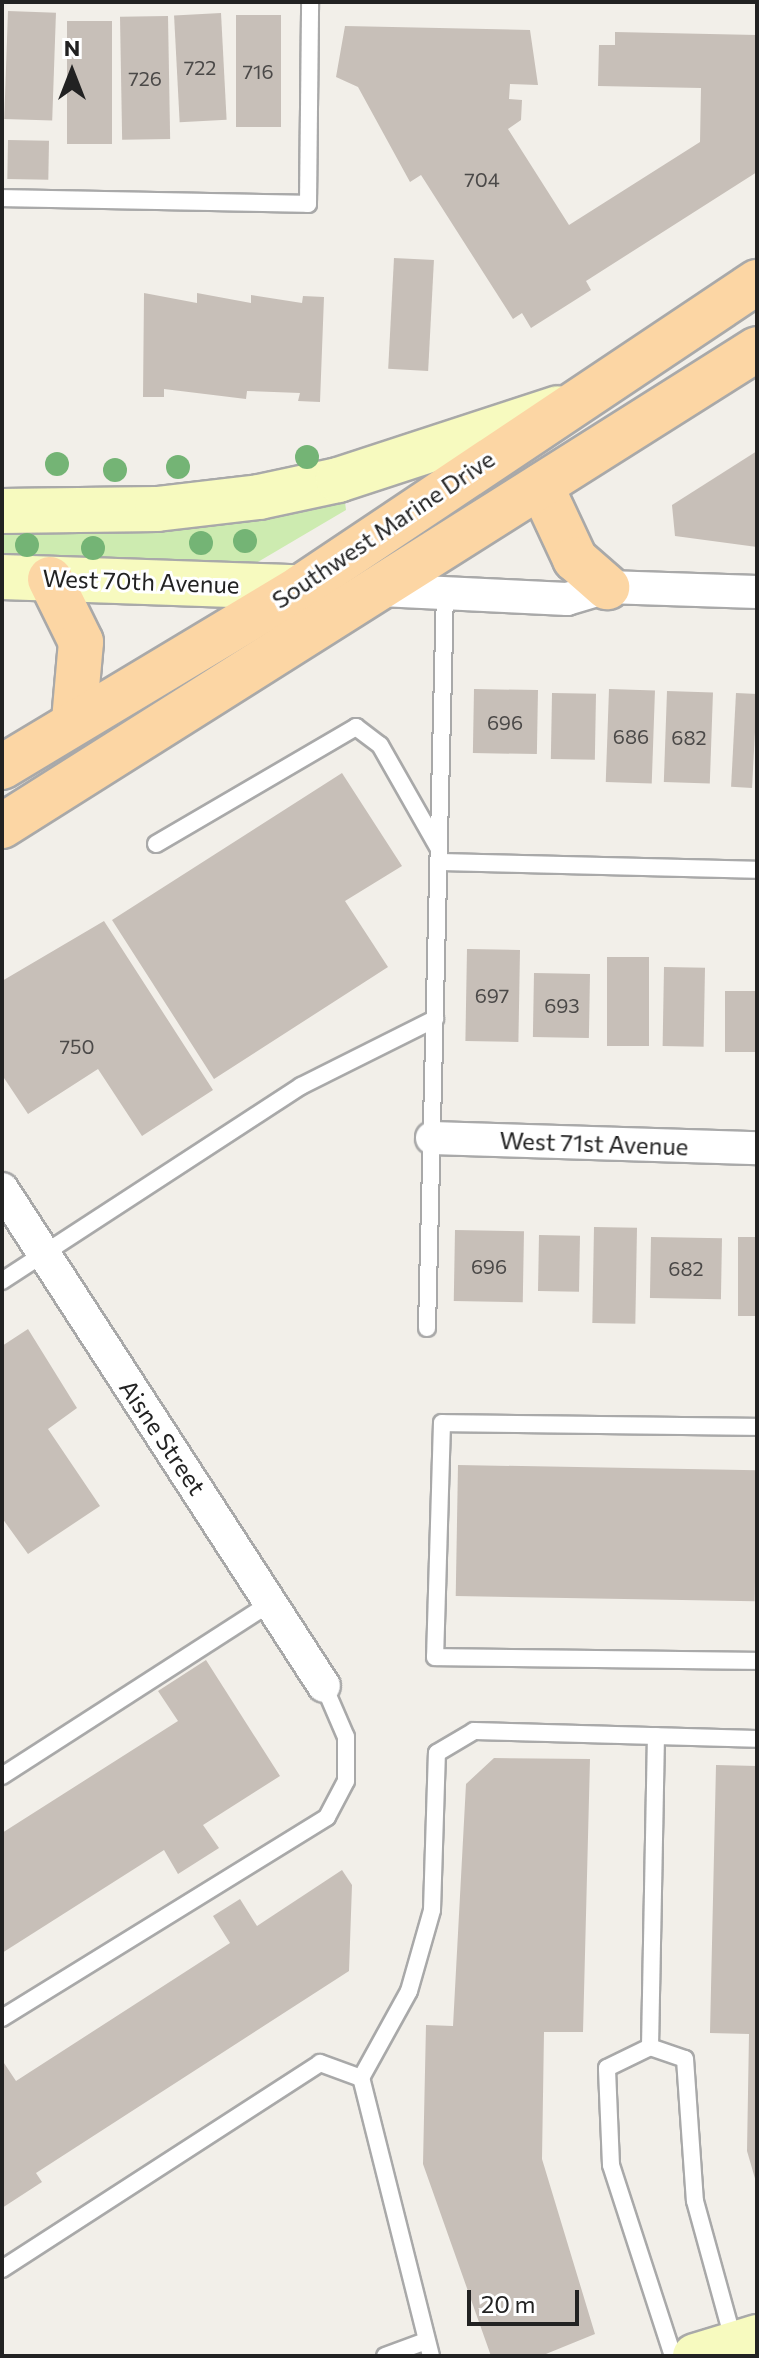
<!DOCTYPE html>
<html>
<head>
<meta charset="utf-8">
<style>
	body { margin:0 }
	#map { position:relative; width:759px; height:2358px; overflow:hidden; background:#f2efe9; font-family:Commissioner,sans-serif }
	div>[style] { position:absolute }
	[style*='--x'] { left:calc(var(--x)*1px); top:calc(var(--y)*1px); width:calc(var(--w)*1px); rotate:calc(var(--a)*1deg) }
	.grass>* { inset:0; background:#cdebb0 }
	.building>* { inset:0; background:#c7bfb8; transform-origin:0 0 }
	.roads { filter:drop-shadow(2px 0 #a9a9a9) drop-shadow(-2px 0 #a9a9a9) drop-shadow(0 2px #a9a9a9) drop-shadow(0 -2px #a9a9a9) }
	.lane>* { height:16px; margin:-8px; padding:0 8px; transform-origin:8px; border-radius:8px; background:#fff }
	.street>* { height:32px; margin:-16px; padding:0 16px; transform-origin:16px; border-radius:16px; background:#fff }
	.secondary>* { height:44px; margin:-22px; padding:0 22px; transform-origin:22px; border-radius:22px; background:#f7fabf }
	.primary>* { height:44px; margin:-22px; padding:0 22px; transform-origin:22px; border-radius:22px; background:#fcd6a4 }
	.trees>* { width:24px; height:24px; margin:-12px; border-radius:50%; background:#74b475 }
	span { translate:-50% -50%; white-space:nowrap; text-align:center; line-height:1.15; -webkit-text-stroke:6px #fff; paint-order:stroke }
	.number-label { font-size:20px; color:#4b4948 }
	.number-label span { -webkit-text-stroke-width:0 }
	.street-label { font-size:24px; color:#222 }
	.frame { position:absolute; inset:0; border:4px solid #222; pointer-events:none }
	.north { position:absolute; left:32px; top:32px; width:80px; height:80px; -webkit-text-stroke:6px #fff; paint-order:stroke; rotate:0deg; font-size:22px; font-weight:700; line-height:32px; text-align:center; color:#222 }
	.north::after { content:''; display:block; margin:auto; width:28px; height:36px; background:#222; clip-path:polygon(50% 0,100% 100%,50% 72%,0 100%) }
	.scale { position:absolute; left:467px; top:2290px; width:112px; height:36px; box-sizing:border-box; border:4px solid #222; border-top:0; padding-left:10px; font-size:24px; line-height:28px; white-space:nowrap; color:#222; -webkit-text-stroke:6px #fff; paint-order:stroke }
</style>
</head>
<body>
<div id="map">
	<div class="grass">
		<div style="clip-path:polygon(345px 502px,346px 510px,251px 566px,2px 555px,2px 530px,156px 530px)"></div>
	</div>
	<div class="building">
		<div style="left:8px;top:11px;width:48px;height:108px;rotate:2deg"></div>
		<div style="left:221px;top:13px;width:107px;height:47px;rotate:87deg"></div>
		<div style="left:236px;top:15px;width:45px;height:112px"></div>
		<div style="left:168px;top:16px;width:123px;height:48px;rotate:89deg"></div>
		<div style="left:67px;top:21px;width:45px;height:123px"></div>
		<div style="clip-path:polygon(345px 26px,530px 30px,538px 85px,510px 84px,509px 99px,522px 100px,521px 120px,508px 129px,569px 225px,700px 142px,701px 88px,598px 86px,599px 45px,615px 45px,615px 32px,757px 35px,757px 172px,586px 281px,591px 290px,531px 328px,522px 313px,513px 319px,421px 175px,410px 182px,358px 87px,336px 77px)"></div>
		<div style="left:8px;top:140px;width:41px;height:39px;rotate:1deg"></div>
		<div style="left:394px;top:258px;width:40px;height:111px;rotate:3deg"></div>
		<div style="clip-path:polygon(144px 293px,197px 303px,197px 293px,251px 303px,251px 295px,302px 303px,303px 296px,324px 297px,320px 402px,298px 401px,300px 393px,247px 391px,246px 399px,164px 389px,164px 397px,143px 397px)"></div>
		<div style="clip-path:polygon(757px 451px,757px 547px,675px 536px,672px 505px)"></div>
		<div style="left:474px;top:689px;width:64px;height:64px;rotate:1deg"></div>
		<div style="left:609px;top:689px;width:46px;height:93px;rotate:2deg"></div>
		<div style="left:667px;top:691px;width:46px;height:91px;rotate:2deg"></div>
		<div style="left:552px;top:693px;width:44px;height:66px;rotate:1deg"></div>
		<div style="left:736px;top:693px;width:21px;height:94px;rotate:3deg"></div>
		<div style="clip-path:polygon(342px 773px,402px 866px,345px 901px,388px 967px,214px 1079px,112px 920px)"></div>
		<div style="clip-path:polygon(104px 921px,213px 1090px,142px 1136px,98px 1069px,28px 1114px,2px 1075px,2px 981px)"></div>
		<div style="left:467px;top:949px;width:53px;height:92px;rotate:1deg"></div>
		<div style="left:607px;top:957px;width:42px;height:89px"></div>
		<div style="left:664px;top:967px;width:41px;height:79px;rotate:1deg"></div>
		<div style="left:534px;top:973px;width:56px;height:64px;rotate:1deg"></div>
		<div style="left:725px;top:991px;width:31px;height:61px"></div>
		<div style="left:594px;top:1227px;width:43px;height:96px;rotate:1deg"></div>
		<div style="left:455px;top:1230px;width:69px;height:71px;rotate:1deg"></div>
		<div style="left:539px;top:1235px;width:41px;height:56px;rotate:1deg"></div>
		<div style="left:651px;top:1237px;width:71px;height:61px;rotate:1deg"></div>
		<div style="left:738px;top:1237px;width:19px;height:79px"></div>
		<div style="clip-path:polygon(28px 1329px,77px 1408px,48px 1429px,100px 1506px,28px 1554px,2px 1518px,2px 1346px)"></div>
		<div style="left:458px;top:1465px;width:299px;height:131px;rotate:1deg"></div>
		<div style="clip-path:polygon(206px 1660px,280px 1776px,203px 1825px,219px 1848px,178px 1874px,164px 1850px,2px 1953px,2px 1833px,178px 1721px,158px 1691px)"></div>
		<div style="clip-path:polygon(494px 1758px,590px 1759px,583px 2032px,544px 2032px,542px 2159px,595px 2334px,541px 2356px,491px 2356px,423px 2164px,426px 2025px,453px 2026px,466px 1784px)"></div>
		<div style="clip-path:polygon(716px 1765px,757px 1766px,756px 2182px,747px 2151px,749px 2034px,710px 2033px)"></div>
		<div style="clip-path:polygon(342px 1870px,352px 1885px,349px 1971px,36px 2173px,42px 2182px,2px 2208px,2px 2060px,16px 2081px,230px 1943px,213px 1916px,240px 1899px,257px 1926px)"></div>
	</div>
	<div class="roads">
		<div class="lane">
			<div style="--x:2;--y:198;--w:306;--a:1.1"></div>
			<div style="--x:308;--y:204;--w:202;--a:-89.4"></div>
			<div style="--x:156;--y:844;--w:232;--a:-30.3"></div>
			<div style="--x:356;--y:727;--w:30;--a:37"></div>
			<div style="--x:380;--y:745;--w:117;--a:60.4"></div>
			<div style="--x:439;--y:862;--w:318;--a:1.4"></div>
			<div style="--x:2;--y:1281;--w:357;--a:-33.1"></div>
			<div style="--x:301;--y:1086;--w:150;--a:-26.6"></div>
			<div style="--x:427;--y:1328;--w:734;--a:-88.6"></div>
			<div style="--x:757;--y:1427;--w:315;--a:-179.3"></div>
			<div style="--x:442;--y:1423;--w:234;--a:91.7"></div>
			<div style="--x:435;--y:1657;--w:322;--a:0.7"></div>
			<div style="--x:2;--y:1776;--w:321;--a:-32.8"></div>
			<div style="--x:2;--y:2018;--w:382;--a:-31.7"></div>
			<div style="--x:327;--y:1817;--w:41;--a:-62.2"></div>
			<div style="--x:346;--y:1781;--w:44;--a:-90"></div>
			<div style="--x:346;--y:1737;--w:56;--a:-113.3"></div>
			<div style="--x:650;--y:2047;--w:311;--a:-88.9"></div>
			<div style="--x:2;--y:2269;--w:379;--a:-32.9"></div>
			<div style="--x:320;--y:2063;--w:44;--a:20.1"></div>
			<div style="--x:385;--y:2356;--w:44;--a:-20.1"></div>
			<div style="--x:431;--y:2356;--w:287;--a:-104.1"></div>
			<div style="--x:361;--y:2078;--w:99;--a:-61.1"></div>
			<div style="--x:409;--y:1991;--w:84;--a:-74.1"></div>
			<div style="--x:432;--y:1910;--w:157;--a:-88.2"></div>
			<div style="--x:437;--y:1753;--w:43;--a:-30.7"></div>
			<div style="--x:474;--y:1731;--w:283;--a:1.6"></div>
			<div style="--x:673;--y:2356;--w:201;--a:-108"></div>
			<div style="--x:611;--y:2165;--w:97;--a:-92.4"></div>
			<div style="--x:607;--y:2068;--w:48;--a:-26"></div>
			<div style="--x:650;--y:2047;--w:37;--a:19"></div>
			<div style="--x:685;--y:2059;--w:142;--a:86"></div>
			<div style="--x:695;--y:2201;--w:147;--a:74.6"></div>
		</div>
		<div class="street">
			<div style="--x:381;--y:590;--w:186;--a:2.8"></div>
			<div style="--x:567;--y:599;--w:42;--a:-16.7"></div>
			<div style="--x:607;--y:587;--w:150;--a:1.9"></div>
			<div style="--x:432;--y:1138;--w:325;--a:1.8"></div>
			<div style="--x:2;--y:1189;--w:592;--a:57.06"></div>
		</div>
		<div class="secondary">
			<div style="--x:2;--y:511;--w:155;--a:-0.7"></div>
			<div style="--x:157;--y:509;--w:103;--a:-6.7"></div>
			<div style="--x:259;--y:497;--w:81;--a:-12.1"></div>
			<div style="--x:338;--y:480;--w:231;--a:-18.1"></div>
			<div style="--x:2;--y:577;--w:316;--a:2"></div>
			<div style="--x:695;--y:2356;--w:65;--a:-17"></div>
		</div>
		<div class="primary">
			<div style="--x:541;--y:486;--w:81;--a:65"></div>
			<div style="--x:575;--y:559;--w:43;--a:41.2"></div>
			<div style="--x:50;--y:579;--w:70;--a:63.8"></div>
			<div style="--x:81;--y:642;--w:79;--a:95.1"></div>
			<div style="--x:2;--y:767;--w:349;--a:-31"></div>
			<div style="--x:301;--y:587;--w:549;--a:-33.78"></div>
			<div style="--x:2;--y:826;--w:893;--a:-32.28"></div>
		</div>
	</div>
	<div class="trees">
		<div style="left:307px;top:457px"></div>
		<div style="left:57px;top:464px"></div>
		<div style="left:178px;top:467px"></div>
		<div style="left:115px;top:470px"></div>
		<div style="left:245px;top:541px"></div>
		<div style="left:201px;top:543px"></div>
		<div style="left:27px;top:545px"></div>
		<div style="left:93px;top:548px"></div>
	</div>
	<div class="number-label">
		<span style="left:200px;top:67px">722</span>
		<span style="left:258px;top:71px">716</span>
		<span style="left:145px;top:78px">726</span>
		<span style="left:482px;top:179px">704</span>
		<span style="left:505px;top:722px">696</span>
		<span style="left:631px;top:736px">686</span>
		<span style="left:689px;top:737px">682</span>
		<span style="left:492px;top:995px">697</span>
		<span style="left:562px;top:1005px">693</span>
		<span style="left:77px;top:1046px">750</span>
		<span style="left:489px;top:1266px">696</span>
		<span style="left:686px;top:1268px">682</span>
	</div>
	<div class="street-label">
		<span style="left:383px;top:529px;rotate:-34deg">Southwest Marine Drive</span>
		<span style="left:141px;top:581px;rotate:2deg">West 70th Avenue</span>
		<span style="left:594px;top:1143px;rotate:2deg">West 71st Avenue</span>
		<span style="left:163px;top:1437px;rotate:56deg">Aisne Street</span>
	</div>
	<div class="frame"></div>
	<div class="north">N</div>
	<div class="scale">20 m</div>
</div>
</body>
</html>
